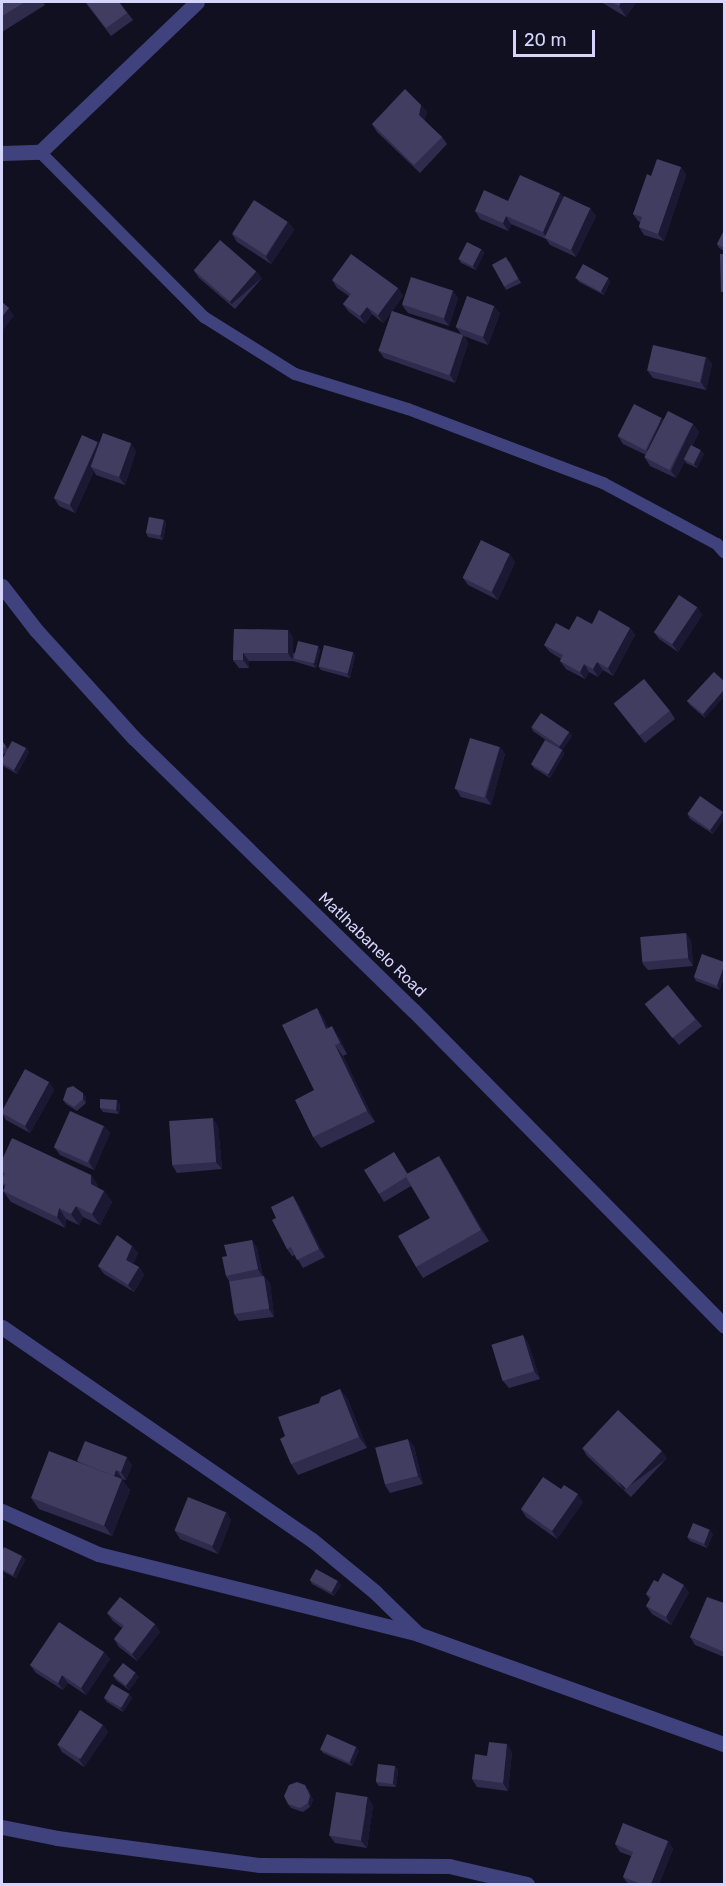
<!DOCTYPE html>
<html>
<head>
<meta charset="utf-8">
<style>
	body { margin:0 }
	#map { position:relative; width:726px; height:1886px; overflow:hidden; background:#111021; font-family:Rubik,sans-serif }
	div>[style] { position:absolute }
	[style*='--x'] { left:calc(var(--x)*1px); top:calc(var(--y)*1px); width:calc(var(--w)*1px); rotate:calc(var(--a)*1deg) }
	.lane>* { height:12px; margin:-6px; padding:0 6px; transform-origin:6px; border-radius:6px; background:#3f427c }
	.street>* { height:15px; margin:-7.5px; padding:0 7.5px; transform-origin:7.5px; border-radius:7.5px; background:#3f427c }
	.wall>* { inset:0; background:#2f2b4d }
	.shaded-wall>* { inset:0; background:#1b1834; transform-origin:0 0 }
	.building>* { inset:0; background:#403d60; transform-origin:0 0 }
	span { translate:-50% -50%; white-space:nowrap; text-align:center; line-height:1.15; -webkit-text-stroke:6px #111021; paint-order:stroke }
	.street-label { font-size:16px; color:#d5d4fb }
	.frame { position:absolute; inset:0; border:3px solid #d5d4fb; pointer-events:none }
	.scale { position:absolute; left:513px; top:30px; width:82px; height:27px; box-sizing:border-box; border:3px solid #d5d4fb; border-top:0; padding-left:8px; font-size:18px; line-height:21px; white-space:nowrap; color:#d5d4fb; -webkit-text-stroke:4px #111021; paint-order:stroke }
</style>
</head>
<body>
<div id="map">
	<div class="lane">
		<div style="--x:40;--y:152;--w:233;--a:45.2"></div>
		<div style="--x:204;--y:317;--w:107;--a:32.1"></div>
		<div style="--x:295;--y:374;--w:118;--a:17.2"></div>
		<div style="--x:408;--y:409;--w:209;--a:20.8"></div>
		<div style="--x:603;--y:483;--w:129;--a:28.2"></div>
		<div style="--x:717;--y:544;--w:11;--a:49"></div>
	</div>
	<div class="street">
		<div style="--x:2;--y:153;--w:38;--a:-2"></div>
		<div style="--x:40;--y:152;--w:217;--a:-43.7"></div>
		<div style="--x:2;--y:586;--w:56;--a:52.3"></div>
		<div style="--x:36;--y:630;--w:146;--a:47.8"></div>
		<div style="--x:134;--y:738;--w:390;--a:44.3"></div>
		<div style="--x:413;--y:1010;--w:443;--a:45.4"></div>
		<div style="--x:2;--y:1327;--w:376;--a:34.5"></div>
		<div style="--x:312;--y:1540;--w:82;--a:39.5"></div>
		<div style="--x:375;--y:1592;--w:60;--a:44.3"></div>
		<div style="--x:2;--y:1511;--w:105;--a:24.1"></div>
		<div style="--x:98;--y:1554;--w:330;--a:14"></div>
		<div style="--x:418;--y:1634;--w:325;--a:19.8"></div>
		<div style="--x:2;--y:1827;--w:56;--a:11.3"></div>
		<div style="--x:57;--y:1838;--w:205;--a:7.6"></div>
		<div style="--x:260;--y:1865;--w:189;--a:0.3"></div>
		<div style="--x:449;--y:1866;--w:80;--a:13"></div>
	</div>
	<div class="wall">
		<div style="clip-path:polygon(2px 2px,43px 2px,45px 5px,2px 32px)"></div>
		<div style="clip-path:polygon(85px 2px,119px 2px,133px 20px,111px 36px)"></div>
		<div style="clip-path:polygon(601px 2px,636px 2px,626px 17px)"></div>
		<div style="clip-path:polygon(421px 105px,427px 112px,424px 121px,442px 137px,447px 144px,420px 173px,377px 132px,372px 124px)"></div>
		<div style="clip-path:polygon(681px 167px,686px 175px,664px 241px,644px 235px,639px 227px,640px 222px,638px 221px,633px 214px,651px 176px)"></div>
		<div style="clip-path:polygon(560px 193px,563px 197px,590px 208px,596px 216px,576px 257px,550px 245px,546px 239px,511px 224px,508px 231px,480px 219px,475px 211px,508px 201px)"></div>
		<div style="clip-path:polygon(288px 222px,294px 230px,271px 264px,237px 242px,232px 234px)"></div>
		<div style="clip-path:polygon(724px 233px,724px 251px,719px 248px,717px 244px)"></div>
		<div style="clip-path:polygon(481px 249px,484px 253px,476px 270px,461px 263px,459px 259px)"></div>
		<div style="clip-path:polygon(509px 261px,521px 283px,506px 290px,504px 286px)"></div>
		<div style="clip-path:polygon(194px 271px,262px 278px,235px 309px,199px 278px)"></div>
		<div style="clip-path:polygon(576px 278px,608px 278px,610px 282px,604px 295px,579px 282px)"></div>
		<div style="clip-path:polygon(332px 280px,398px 288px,403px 296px,392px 311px,461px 334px,456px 327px,500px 313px,488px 345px,464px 336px,468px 343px,455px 383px,384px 358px,379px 351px,392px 311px,383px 323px,372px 314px,365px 324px,349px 312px,343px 304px,349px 296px,337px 288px)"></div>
		<div style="clip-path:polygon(453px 291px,458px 298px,449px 326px,408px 313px,402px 305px)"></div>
		<div style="clip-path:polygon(706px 357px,712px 364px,706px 390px,653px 378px,647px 370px)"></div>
		<div style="clip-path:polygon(664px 420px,693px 424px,699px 432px,692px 446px,704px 454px,697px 468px,686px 463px,685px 461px,676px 478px,650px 466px,645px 458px,646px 455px,623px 444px,618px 436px)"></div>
		<div style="clip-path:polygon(98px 442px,99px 443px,136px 451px,125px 485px,96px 475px,94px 471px,75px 513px,59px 506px,54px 498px)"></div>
		<div style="clip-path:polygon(164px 520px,166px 524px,163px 540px,148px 537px,146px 533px)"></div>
		<div style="clip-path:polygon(515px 562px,498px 600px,468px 585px,463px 578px)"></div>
		<div style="clip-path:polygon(697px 607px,702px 615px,678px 652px,659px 639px,654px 632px)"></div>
		<div style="clip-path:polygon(592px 624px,630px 628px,635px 635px,613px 676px,603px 670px,598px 677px,589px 672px,585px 679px,566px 669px,560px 661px,561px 659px,550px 652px,544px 645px,569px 630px)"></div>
		<div style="clip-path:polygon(234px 629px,288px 630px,293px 638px,293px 653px,320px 650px,316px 668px,293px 661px,249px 661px,249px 668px,239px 668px,233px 660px)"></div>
		<div style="clip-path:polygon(353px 652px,355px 656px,350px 678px,321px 670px,318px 666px)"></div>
		<div style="clip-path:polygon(714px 672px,705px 718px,690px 705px,687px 701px)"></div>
		<div style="clip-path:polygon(614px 704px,670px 711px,675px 719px,645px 743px)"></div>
		<div style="clip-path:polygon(531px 727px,569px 732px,572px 736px,562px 750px,564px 754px,550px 778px,534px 768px,531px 764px,554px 746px,533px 731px)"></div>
		<div style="clip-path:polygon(2px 741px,8px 749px,26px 748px,29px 752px,17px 774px,3px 766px,2px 764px,2px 760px,6px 752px,2px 756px)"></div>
		<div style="clip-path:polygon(500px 747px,505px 754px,491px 805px,461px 797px,456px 789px)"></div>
		<div style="clip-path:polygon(724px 813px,724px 818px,713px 834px,690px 819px,688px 815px)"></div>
		<div style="clip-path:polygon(686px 933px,691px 941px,693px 966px,648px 970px,642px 963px)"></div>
		<div style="clip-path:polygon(702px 954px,720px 990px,696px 981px,694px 977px)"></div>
		<div style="clip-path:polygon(645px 1004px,696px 1019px,702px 1026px,679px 1045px)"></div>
		<div style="clip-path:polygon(317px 1008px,324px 1019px,328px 1028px,339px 1037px,347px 1054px,343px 1056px,375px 1122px,321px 1148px,313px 1137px)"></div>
		<div style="clip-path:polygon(49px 1082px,54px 1090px,30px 1133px,6px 1120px,2px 1113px,2px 1111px)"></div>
		<div style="clip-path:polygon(86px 1097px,86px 1103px,77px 1111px,66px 1104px,63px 1100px)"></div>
		<div style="clip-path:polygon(120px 1104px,119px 1114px,103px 1112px,100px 1108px)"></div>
		<div style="clip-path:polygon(104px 1126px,110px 1133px,94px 1170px,60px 1155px,55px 1148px)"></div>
		<div style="clip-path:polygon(218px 1126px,222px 1169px,177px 1173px,172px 1165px)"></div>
		<div style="clip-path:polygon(394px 1152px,408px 1174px,446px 1167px,489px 1241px,423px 1278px,416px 1267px,430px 1218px,411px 1186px,384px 1202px,379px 1194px)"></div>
		<div style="clip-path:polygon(2px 1160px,91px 1175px,98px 1186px,98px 1188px,104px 1191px,112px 1202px,100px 1225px,83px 1217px,79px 1225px,66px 1219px,65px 1228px,11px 1202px,3px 1191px,5px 1188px,2px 1183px,3px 1177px,2px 1176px)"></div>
		<div style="clip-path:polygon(293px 1196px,298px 1204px,325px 1257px,303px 1268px,295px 1255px,292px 1256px,287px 1249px,276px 1218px)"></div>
		<div style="clip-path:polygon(252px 1240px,257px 1248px,263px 1276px,270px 1283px,274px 1317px,239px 1321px,234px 1314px,229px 1281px,226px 1276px,227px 1256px)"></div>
		<div style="clip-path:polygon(132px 1246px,138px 1253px,133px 1264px,139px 1267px,144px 1275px,134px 1292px,104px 1274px,98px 1266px)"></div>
		<div style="clip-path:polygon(523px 1335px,528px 1343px,540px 1379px,509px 1388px,503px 1381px)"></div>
		<div style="clip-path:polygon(340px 1389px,348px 1400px,367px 1448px,298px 1475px,291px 1464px,319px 1403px)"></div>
		<div style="clip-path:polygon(414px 1446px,423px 1484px,390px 1493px,385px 1485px)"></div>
		<div style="clip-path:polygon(582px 1448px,667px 1458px,631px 1497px,587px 1456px)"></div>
		<div style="clip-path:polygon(78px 1462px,132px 1465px,126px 1480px,121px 1479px,130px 1490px,112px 1536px,39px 1509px,31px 1498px)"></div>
		<div style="clip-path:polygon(561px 1489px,583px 1502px,557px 1539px,526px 1517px,521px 1509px)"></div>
		<div style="clip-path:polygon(226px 1512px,231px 1520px,218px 1554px,180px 1539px,175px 1531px)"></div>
		<div style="clip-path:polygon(713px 1534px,707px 1548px,690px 1541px,687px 1537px)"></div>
		<div style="clip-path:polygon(2px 1552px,22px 1556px,25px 1560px,16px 1578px,2px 1571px)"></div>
		<div style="clip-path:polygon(310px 1580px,341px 1585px,334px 1596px,312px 1584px)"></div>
		<div style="clip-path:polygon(658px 1582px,689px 1592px,671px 1625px,652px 1614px,646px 1606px,650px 1600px,646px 1594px)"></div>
		<div style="clip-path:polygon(724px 1603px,724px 1657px,695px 1645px,690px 1637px)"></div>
		<div style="clip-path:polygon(107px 1613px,155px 1624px,160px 1632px,137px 1661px,119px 1647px,114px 1639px,122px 1628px,113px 1621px)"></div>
		<div style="clip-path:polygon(104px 1652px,110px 1659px,86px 1695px,68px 1683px,63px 1690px,36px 1673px,30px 1665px)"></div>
		<div style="clip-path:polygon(113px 1676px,139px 1677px,129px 1690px,116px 1680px)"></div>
		<div style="clip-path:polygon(129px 1694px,132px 1698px,123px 1712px,107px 1702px,104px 1698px)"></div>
		<div style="clip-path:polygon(103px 1725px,108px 1732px,84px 1767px,62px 1752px,57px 1744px)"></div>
		<div style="clip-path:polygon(320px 1749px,359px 1751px,352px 1766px,323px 1753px)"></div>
		<div style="clip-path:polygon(512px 1752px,508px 1791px,477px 1787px,472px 1779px,487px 1756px)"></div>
		<div style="clip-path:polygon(395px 1766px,398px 1770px,396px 1787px,379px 1786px,376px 1782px)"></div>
		<div style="clip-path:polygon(308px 1789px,313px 1800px,310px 1807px,303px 1812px,291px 1808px,288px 1804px)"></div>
		<div style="clip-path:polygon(373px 1805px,367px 1848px,335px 1843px,329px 1835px)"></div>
		<div style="clip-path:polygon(668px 1841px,673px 1849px,659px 1884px,628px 1884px,623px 1877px,631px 1856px,620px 1852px,615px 1844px)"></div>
	</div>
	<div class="shaded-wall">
		<div style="clip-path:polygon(621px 2px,636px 2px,626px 17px,619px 6px)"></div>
		<div style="clip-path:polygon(421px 105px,427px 112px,424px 123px,419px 115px)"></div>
		<div style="clip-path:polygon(681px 167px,686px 175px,664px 241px,658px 234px)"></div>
		<div style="clip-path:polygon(560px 193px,566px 200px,548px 240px,543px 232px)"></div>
		<div style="clip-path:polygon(590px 208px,596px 216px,576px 257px,571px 249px)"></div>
		<div style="clip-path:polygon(506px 216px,511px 224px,508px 231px,503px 223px)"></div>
		<div style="clip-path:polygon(288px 222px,294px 230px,271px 264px,266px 257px)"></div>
		<div style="clip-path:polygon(481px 249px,484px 253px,476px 270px,473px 266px)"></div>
		<div style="left:256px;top:271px;width:9px;height:40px;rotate:49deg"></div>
		<div style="clip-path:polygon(608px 278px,610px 282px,604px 295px,601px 291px)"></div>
		<div style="clip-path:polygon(398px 288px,403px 296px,383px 323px,378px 315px)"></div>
		<div style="clip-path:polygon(453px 291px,458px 298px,449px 326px,444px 319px)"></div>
		<div style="clip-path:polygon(494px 306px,500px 313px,488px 345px,483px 337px)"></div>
		<div style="clip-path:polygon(367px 307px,372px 314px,365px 324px,360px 316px)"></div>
		<div style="clip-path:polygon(9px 308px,14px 316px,3px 330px,2px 328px,2px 317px)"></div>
		<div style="clip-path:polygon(463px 335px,468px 343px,455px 383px,450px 375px)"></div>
		<div style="clip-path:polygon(706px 357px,712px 364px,706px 390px,701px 382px)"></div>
		<div style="clip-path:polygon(662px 418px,668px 426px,652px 458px,647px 450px)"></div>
		<div style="clip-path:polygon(693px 424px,699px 432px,685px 460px,684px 459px,685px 461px,676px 478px,671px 471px)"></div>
		<div style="clip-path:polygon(98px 442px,104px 449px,91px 467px,94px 471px,75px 513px,70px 505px)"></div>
		<div style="clip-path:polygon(131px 443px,136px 451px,125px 485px,119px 477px)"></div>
		<div style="clip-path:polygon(701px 450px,704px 454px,697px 468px,694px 464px)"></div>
		<div style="clip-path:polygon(164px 520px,166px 524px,163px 540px,160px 536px)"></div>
		<div style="clip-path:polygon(510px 554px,515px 562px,498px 600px,492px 592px)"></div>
		<div style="clip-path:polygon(697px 607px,702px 615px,678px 652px,672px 644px)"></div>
		<div style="clip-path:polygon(630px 628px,635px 635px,613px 676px,608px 668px)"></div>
		<div style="clip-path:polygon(288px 630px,293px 638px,293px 659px,291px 658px,288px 653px)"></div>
		<div style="clip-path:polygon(318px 646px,320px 650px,316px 668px,313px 664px)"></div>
		<div style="clip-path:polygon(353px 652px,355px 656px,350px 678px,347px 674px)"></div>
		<div style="clip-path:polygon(243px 653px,249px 661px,249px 668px,243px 660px)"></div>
		<div style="clip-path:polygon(597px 662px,603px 670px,598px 677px,593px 669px)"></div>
		<div style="clip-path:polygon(584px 664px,589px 672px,585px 679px,580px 672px)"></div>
		<div style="clip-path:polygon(724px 690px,724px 697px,705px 718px,703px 714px)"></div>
		<div style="clip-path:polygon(569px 732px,572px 736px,562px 750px,564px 754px,550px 778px,547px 774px,561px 751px,559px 747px)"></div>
		<div style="clip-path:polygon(500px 747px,505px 754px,491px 805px,486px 797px)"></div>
		<div style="clip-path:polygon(26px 748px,29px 752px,17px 774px,14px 770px)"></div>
		<div style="clip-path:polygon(723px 812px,724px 813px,724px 818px,713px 834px,710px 830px)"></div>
		<div style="clip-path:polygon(686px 933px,691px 941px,693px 966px,688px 958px)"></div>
		<div style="clip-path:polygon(724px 966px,724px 978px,720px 990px,717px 986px)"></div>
		<div style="clip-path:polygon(317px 1008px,324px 1019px,334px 1040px,326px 1029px)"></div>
		<div style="clip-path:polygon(332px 1026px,339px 1037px,347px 1054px,340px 1043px)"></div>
		<div style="clip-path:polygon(335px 1045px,343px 1056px,375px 1122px,367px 1111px)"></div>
		<div style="clip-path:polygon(49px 1082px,54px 1090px,30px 1133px,25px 1126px)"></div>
		<div style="clip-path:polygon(83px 1093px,86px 1097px,86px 1103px,83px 1099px)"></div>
		<div style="clip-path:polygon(117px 1100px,120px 1104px,119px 1114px,116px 1110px)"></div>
		<div style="clip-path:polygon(213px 1118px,218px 1126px,222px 1169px,216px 1162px)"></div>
		<div style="clip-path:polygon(104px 1126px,110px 1133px,94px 1170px,89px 1162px)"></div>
		<div style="clip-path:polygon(439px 1156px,446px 1167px,489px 1241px,481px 1230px)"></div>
		<div style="clip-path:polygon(91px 1175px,98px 1186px,98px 1195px,91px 1184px)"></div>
		<div style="clip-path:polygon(104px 1191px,112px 1202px,100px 1225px,92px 1214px)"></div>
		<div style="clip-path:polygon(293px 1196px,298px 1204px,325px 1257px,319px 1249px)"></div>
		<div style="clip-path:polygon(76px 1206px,83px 1217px,79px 1225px,71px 1214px)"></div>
		<div style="clip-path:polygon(59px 1208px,66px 1219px,65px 1228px,57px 1217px)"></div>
		<div style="clip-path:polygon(252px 1240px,257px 1248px,263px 1277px,258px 1269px)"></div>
		<div style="clip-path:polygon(132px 1246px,138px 1253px,131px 1268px,126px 1260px)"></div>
		<div style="clip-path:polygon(139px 1267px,144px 1275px,134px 1292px,128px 1285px)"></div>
		<div style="clip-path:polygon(264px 1276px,270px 1283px,274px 1317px,269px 1309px)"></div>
		<div style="clip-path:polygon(523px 1335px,528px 1343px,540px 1379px,534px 1371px)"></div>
		<div style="clip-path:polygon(340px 1389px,348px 1400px,367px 1448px,359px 1437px)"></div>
		<div style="clip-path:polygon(408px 1439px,414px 1446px,423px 1484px,418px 1476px)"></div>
		<div style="left:662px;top:1451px;width:9px;height:54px;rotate:54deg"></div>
		<div style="clip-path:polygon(127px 1457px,132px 1465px,126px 1480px,121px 1472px)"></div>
		<div style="clip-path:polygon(116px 1470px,122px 1478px,119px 1484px,114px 1476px)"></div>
		<div style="clip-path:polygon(122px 1479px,130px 1490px,112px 1536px,104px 1525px)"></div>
		<div style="clip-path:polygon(578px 1494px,583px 1502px,557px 1539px,552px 1531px)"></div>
		<div style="clip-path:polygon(226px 1512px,231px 1520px,218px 1554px,212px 1547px)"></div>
		<div style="clip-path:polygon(710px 1530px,713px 1534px,707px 1548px,704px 1544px)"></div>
		<div style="clip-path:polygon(22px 1556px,25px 1560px,16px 1578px,13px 1575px)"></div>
		<div style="clip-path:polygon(2px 1571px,5px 1576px,2px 1583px)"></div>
		<div style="clip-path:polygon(338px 1581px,341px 1585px,334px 1596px,331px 1592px)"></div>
		<div style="clip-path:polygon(684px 1585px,689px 1592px,671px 1625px,666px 1617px)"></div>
		<div style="clip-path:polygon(155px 1624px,160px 1632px,137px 1661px,132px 1654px)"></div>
		<div style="clip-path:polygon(104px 1652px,110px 1659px,86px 1695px,81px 1688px)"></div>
		<div style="clip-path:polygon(136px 1673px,139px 1677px,129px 1690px,126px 1686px)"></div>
		<div style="clip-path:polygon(62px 1675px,68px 1683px,63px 1690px,58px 1683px)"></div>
		<div style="clip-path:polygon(129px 1694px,132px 1698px,123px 1712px,120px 1708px)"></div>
		<div style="clip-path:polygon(103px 1725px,108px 1732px,84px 1767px,79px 1759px)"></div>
		<div style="clip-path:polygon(507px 1744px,512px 1752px,508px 1791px,503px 1783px)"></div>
		<div style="clip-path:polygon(356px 1747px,359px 1751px,352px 1766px,350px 1762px)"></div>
		<div style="clip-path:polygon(395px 1766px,398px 1770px,396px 1787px,393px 1783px)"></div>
		<div style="clip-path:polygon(305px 1785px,313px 1800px,310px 1807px,308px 1803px)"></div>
		<div style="clip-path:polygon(368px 1797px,373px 1805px,367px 1848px,361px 1841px)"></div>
		<div style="clip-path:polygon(668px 1841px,673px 1849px,659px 1884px,651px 1884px)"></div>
	</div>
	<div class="building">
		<div style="clip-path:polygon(2px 2px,25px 2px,2px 16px)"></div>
		<div style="clip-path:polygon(86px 2px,119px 2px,127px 13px,106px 28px)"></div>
		<div style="clip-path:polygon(612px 2px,621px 2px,619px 6px)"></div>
		<div style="clip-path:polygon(405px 89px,421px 105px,419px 115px,442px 137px,414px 165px,372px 124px)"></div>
		<div style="clip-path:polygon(657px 159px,681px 167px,658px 234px,639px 227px,642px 217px,633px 214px,647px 174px,651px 176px)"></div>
		<div style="clip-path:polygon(520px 175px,560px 193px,543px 232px,506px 216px,503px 223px,475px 211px,484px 190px,508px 201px)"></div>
		<div style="left:564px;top:196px;width:29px;height:46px;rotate:25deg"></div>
		<div style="left:254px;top:200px;width:40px;height:40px;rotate:33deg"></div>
		<div style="clip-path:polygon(723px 232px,724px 233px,724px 248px,717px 244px)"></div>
		<div style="left:220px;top:240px;width:48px;height:40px;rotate:41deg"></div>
		<div style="left:467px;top:242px;width:16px;height:19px;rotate:27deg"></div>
		<div style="clip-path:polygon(351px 254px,398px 288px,378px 315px,367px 307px,360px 316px,343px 304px,351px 294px,332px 280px)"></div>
		<div style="clip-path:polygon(720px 254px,724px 254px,724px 292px,721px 292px)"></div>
		<div style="left:506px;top:257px;width:25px;height:16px;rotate:61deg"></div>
		<div style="left:583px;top:264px;width:29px;height:16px;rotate:29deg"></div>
		<div style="left:411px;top:277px;width:44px;height:29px;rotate:18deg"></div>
		<div style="left:467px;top:296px;width:29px;height:33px;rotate:20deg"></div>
		<div style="clip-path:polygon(2px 302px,9px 308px,2px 317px)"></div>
		<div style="left:392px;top:311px;width:75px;height:42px;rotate:19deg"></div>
		<div style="left:653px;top:345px;width:54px;height:26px;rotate:13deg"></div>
		<div style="left:634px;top:404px;width:31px;height:36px;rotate:27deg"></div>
		<div style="left:668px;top:411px;width:28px;height:52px;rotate:27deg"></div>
		<div style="left:103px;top:433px;width:30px;height:36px;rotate:20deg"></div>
		<div style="left:82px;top:435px;width:17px;height:69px;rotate:24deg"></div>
		<div style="left:691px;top:445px;width:11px;height:16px;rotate:27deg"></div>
		<div style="left:149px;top:517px;width:15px;height:16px;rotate:11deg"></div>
		<div style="left:481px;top:540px;width:32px;height:42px;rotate:26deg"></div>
		<div style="left:679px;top:595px;width:22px;height:45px;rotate:34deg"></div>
		<div style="clip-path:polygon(599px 610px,630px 628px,608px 668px,597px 662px,593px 669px,584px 664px,580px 672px,560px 661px,563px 655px,544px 645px,556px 623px,569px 630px,577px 616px,592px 624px)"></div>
		<div style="clip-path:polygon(234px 629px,288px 630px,288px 653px,243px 653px,243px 660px,233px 660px)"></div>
		<div style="left:298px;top:641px;width:21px;height:18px;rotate:14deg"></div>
		<div style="left:324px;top:645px;width:30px;height:22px;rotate:14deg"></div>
		<div style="clip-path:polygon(714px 672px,724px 681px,724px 690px,703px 714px,687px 701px)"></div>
		<div style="left:644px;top:679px;width:41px;height:39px;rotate:51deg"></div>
		<div style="left:541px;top:713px;width:34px;height:17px;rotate:34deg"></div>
		<div style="left:470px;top:738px;width:31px;height:53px;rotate:17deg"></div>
		<div style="left:545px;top:740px;width:20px;height:28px;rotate:30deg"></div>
		<div style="clip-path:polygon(2px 741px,6px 746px,2px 750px)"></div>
		<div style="clip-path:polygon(12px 741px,26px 748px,14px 770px,2px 763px,2px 760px)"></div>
		<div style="left:700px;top:796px;width:28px;height:22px;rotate:35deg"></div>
		<div style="left:686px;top:933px;width:25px;height:46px;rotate:85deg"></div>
		<div style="clip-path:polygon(702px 954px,724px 962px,724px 966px,717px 986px,694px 977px)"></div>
		<div style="left:668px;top:985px;width:44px;height:30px;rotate:51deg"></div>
		<div style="clip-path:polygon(317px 1008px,326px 1029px,332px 1026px,340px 1043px,335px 1045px,367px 1111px,313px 1137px,295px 1100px,314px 1090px,282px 1025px)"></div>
		<div style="clip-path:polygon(25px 1069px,49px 1082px,25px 1126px,2px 1113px,2px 1111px)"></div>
		<div style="clip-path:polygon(73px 1086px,83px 1093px,83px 1099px,74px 1107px,63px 1100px,67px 1088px)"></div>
		<div style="clip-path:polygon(100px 1099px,117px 1100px,116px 1110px,100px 1108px)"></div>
		<div style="left:70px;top:1111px;width:37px;height:40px;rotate:24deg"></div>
		<div style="left:213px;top:1118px;width:44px;height:44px;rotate:86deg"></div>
		<div style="clip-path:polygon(12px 1138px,91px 1175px,91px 1184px,104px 1191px,92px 1214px,76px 1206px,71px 1214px,59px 1208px,57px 1217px,3px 1191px,6px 1185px,2px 1182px,2px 1180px,5px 1173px,2px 1172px,2px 1160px)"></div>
		<div style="clip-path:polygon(394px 1152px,407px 1174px,405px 1175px,406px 1177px,379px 1194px,364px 1170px)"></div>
		<div style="clip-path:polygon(439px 1156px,481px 1230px,416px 1267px,398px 1236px,430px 1218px,405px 1175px)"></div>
		<div style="clip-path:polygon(293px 1196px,319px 1249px,297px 1260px,291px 1247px,287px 1249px,272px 1220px,276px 1218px,271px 1207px)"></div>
		<div style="clip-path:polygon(117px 1235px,132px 1246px,126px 1260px,139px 1267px,128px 1285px,98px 1266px)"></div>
		<div style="clip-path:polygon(252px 1240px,258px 1269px,226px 1276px,222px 1257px,227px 1256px,224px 1245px)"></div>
		<div style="left:264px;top:1276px;width:33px;height:35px;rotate:81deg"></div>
		<div style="left:523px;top:1335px;width:38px;height:33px;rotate:73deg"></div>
		<div style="clip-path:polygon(340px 1389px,359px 1437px,291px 1464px,280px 1439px,285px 1436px,278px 1417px,319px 1403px,321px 1397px)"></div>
		<div style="left:618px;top:1410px;width:60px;height:52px;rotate:43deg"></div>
		<div style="left:408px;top:1439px;width:38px;height:34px;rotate:75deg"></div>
		<div style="clip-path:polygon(85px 1441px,127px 1457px,121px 1472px,116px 1470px,114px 1476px,77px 1461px)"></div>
		<div style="left:49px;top:1451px;width:78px;height:50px;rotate:21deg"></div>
		<div style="clip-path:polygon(543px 1477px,561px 1489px,564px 1485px,578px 1494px,552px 1531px,521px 1509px)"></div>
		<div style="left:188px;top:1497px;width:41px;height:36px;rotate:22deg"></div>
		<div style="left:693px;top:1523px;width:18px;height:15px;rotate:22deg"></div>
		<div style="clip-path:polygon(4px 1547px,22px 1556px,13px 1575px,2px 1569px,2px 1552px)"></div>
		<div style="left:316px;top:1569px;width:25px;height:13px;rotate:29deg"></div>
		<div style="clip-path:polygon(663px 1573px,684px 1585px,666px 1617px,646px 1606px,651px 1597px,646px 1594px,654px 1580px,658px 1582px)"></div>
		<div style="clip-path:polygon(120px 1597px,155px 1624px,132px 1654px,114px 1639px,124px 1626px,107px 1613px)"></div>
		<div style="clip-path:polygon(707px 1597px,724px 1603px,724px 1652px,690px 1637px)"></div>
		<div style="clip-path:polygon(59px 1622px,104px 1652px,81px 1688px,62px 1675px,58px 1683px,30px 1665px)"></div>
		<div style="left:123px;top:1663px;width:16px;height:16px;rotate:38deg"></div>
		<div style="left:112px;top:1684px;width:20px;height:16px;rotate:30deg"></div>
		<div style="left:80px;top:1710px;width:27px;height:41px;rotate:33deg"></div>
		<div style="left:327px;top:1734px;width:32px;height:17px;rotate:24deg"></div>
		<div style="clip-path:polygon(489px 1742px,507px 1744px,503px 1783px,472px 1779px,475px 1754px,487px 1756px)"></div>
		<div style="left:378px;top:1764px;width:17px;height:18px;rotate:7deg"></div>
		<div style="clip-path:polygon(297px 1782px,305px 1785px,310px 1796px,308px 1803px,300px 1808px,288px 1804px,284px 1796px,289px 1785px)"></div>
		<div style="left:336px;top:1792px;width:32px;height:44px;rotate:9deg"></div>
		<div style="clip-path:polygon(623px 1823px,668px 1841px,651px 1884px,641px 1884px,623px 1877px,633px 1852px,615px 1844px)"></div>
	</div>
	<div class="street-label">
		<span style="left:372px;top:945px;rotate:44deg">Matlhabanelo Road</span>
	</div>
	<div class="frame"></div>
	<div class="scale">20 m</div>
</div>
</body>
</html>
